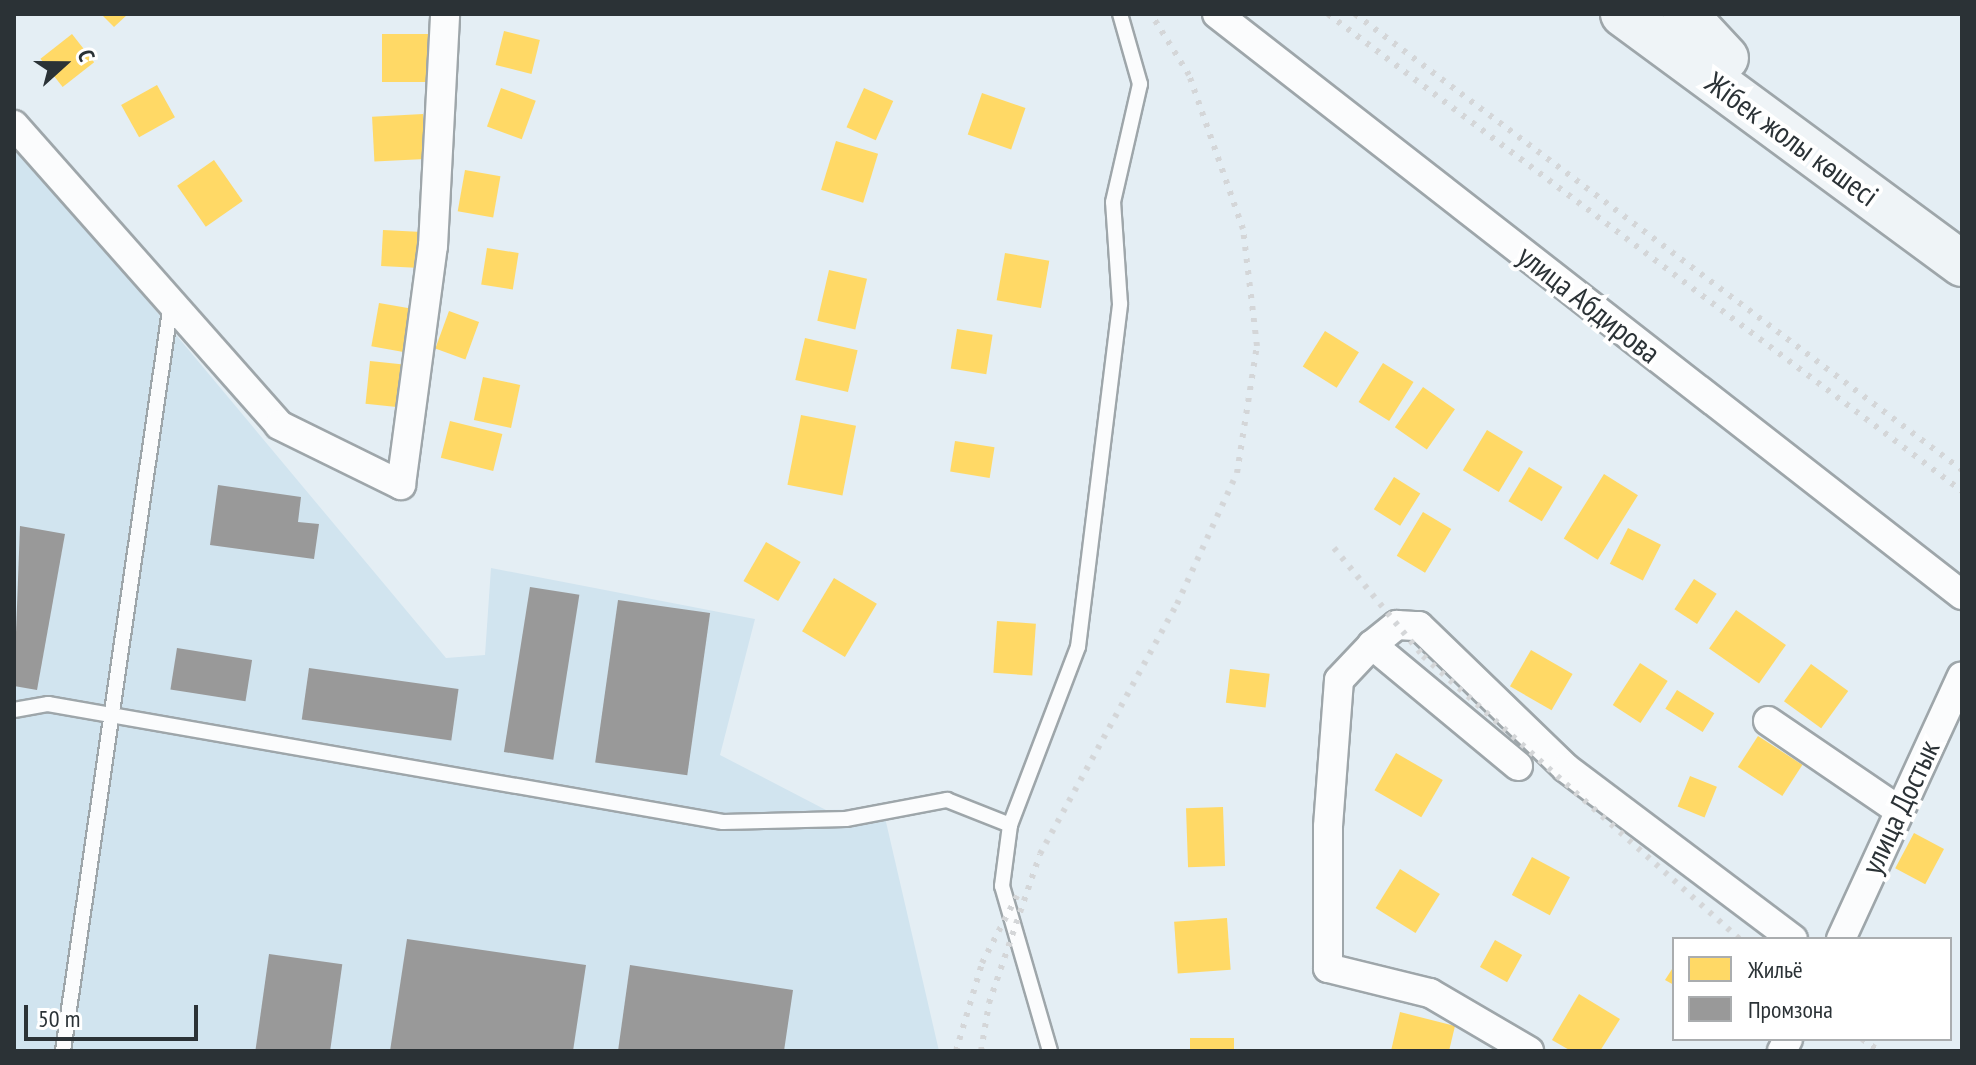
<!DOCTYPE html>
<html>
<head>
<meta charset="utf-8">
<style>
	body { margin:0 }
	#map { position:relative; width:1976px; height:1065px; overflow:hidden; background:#e4eef4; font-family:"PT Sans Narrow",sans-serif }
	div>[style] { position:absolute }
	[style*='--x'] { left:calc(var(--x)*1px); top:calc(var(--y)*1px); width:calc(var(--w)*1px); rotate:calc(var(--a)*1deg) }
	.built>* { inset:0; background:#d1e4ef }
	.homes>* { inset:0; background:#ffd966; transform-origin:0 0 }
	.industry>* { inset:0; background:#999; transform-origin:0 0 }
	.roads { filter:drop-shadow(2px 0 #9ea6aa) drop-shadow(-2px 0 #9ea6aa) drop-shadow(0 2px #9ea6aa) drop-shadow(0 -2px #9ea6aa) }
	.service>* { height:14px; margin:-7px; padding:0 7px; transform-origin:7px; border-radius:7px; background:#fbfcfd }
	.minor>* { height:28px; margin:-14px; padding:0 14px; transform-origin:14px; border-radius:14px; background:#fbfcfd }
	.primary>* { height:44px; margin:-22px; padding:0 22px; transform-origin:22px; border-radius:22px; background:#eff4f7 }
	.rail>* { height:6px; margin-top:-3px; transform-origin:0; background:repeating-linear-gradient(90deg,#d4d6d8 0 4px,transparent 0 12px) }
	span { translate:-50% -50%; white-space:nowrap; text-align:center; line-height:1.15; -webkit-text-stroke:8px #fff; paint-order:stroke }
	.street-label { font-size:30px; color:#2b3236 }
	.frame { position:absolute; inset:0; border:16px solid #2b3236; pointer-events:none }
	.legend { position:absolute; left:1672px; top:937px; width:280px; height:104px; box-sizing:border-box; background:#fff; border:2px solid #aaadaf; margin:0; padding:10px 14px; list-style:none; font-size:24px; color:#2b3236 }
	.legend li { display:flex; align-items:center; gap:16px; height:40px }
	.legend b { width:40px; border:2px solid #aaadaf }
	.north { position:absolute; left:24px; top:24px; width:80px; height:80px; -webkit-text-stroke:6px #fff; paint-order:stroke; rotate:69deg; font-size:22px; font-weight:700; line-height:32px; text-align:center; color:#2b3236 }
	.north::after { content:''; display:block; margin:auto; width:28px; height:36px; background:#2b3236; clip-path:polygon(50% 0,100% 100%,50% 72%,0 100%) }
	.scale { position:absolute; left:24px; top:1005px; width:174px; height:36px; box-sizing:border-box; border:4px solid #2b3236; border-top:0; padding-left:10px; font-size:24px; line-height:28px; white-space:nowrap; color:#2b3236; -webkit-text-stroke:6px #fff; paint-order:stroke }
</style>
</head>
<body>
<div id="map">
	<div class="built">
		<div style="clip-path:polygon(14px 141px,446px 658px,485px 655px,491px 568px,755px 619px,720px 755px,826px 810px,883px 809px,939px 1051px,14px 1051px)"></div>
	</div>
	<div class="homes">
		<div style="clip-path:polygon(101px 14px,128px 14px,114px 27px)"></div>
		<div style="left:504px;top:31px;width:37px;height:35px;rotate:14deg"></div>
		<div style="left:72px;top:34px;width:36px;height:40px;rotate:52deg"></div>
		<div style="left:382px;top:34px;width:47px;height:48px"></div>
		<div style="left:157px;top:85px;width:37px;height:41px;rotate:61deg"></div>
		<div style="left:501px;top:88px;width:37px;height:41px;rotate:20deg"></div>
		<div style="left:864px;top:88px;width:32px;height:43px;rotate:24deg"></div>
		<div style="left:982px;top:93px;width:46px;height:44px;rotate:19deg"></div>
		<div style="left:423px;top:114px;width:45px;height:51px;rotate:87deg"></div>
		<div style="left:836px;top:141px;width:44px;height:51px;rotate:17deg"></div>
		<div style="left:214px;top:160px;width:50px;height:45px;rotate:55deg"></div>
		<div style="left:465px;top:170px;width:36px;height:42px;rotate:10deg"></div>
		<div style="left:383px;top:230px;width:39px;height:36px;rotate:3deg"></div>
		<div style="left:487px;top:248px;width:32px;height:37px;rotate:9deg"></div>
		<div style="left:1005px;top:253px;width:45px;height:48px;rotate:10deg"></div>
		<div style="left:829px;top:270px;width:39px;height:52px;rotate:13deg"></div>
		<div style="left:379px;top:303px;width:41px;height:44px;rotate:10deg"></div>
		<div style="left:449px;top:311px;width:32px;height:40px;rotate:20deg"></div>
		<div style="left:957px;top:329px;width:36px;height:40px;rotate:9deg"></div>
		<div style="left:1325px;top:331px;width:40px;height:42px;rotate:32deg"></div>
		<div style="left:805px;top:338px;width:54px;height:43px;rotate:13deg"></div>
		<div style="left:370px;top:361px;width:36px;height:43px;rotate:6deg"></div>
		<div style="left:1383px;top:363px;width:36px;height:46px;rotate:32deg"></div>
		<div style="left:483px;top:377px;width:38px;height:44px;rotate:12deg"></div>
		<div style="left:1423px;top:387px;width:39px;height:49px;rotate:35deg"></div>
		<div style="left:801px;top:415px;width:56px;height:71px;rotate:11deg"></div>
		<div style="left:450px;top:421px;width:54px;height:38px;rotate:14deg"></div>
		<div style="left:1487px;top:430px;width:42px;height:47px;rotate:31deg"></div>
		<div style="left:955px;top:441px;width:40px;height:31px;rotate:9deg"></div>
		<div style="left:1529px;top:467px;width:39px;height:40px;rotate:31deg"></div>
		<div style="left:1604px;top:474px;width:40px;height:76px;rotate:32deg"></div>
		<div style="left:1394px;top:477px;width:31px;height:38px;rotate:32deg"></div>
		<div style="left:1423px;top:512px;width:33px;height:51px;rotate:31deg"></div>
		<div style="left:1628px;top:528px;width:37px;height:40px;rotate:27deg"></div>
		<div style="left:766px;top:542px;width:40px;height:45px;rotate:30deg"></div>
		<div style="left:834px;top:578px;width:50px;height:62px;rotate:31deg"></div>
		<div style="left:1694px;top:579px;width:27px;height:36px;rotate:33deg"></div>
		<div style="left:1736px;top:610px;width:61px;height:47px;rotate:35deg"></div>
		<div style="left:997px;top:621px;width:39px;height:52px;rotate:4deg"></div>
		<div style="left:1531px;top:650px;width:48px;height:42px;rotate:30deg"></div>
		<div style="left:1640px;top:663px;width:33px;height:50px;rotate:33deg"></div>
		<div style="left:1811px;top:664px;width:46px;height:46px;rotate:36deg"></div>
		<div style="left:1230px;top:669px;width:40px;height:34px;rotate:7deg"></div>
		<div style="left:1677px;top:690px;width:44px;height:22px;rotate:32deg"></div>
		<div style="left:1758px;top:736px;width:53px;height:37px;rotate:33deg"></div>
		<div style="left:1396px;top:753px;width:54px;height:43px;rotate:30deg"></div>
		<div style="left:1690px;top:776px;width:29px;height:33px;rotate:22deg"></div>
		<div style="left:1223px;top:807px;width:59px;height:37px;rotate:88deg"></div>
		<div style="left:1914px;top:833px;width:34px;height:40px;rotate:28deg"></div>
		<div style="left:1532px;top:857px;width:43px;height:43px;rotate:28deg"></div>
		<div style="left:1400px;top:869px;width:47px;height:46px;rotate:32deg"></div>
		<div style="left:1227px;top:918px;width:52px;height:53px;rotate:86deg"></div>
		<div style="left:1495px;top:940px;width:31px;height:31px;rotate:29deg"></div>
		<div style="clip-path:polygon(1674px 966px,1674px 985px,1665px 980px)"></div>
		<div style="clip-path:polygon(1579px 994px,1620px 1019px,1600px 1051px,1571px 1051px,1552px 1040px)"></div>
		<div style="clip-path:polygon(1400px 1012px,1455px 1026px,1449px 1051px,1391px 1051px)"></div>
		<div style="left:1190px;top:1038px;width:44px;height:13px"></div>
	</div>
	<div class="industry">
		<div style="clip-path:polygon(218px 485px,301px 497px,298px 522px,319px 524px,314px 559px,210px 545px)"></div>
		<div style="clip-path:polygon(20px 526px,65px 534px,37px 690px,14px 686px)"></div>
		<div style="left:530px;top:587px;width:50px;height:167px;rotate:9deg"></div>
		<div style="left:618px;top:600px;width:93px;height:164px;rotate:8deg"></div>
		<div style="left:177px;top:648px;width:76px;height:42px;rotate:9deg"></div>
		<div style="left:309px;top:668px;width:151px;height:52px;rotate:8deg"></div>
		<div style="clip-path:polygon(407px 939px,586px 965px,573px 1051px,390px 1051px)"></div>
		<div style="left:269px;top:954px;width:74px;height:98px;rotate:8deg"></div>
		<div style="clip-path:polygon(630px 965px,793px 990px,784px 1051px,618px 1051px)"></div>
	</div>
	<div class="roads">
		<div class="service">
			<div style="--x:14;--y:710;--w:35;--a:-10"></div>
			<div style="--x:48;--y:704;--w:685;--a:9.92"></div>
			<div style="--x:723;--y:822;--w:123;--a:-1.4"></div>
			<div style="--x:846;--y:819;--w:103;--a:-10.7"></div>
			<div style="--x:947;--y:800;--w:68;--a:21.6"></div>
			<div style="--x:63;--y:1051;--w:756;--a:-81.78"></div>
			<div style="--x:1050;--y:1051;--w:172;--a:-106.2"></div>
			<div style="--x:1002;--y:886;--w:62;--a:-82.5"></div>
			<div style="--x:1010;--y:825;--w:191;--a:-69.1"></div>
			<div style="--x:1078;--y:647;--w:346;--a:-83"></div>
			<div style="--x:1120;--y:304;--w:102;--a:-93.9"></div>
			<div style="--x:1113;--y:202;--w:121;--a:-77.1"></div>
			<div style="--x:1140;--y:84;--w:73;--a:-105.9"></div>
		</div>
		<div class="minor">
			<div style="--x:1217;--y:14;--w:945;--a:37.95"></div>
			<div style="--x:14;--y:125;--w:400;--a:48.5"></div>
			<div style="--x:279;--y:425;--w:136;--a:26.2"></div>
			<div style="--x:401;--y:485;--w:241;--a:-82.4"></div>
			<div style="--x:433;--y:246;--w:232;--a:-87"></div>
			<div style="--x:1372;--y:645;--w:32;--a:-39"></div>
			<div style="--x:1397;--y:625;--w:22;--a:3"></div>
			<div style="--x:1419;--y:626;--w:204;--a:44"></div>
			<div style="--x:1566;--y:768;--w:284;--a:37"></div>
			<div style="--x:1768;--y:721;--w:156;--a:34.3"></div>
			<div style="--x:1518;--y:766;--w:190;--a:-140.3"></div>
			<div style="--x:1372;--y:645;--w:48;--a:133.3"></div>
			<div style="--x:1339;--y:680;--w:147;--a:94.3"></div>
			<div style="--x:1328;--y:827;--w:141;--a:90"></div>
			<div style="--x:1328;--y:968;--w:105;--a:13.8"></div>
			<div style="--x:1430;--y:993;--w:115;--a:30.4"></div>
			<div style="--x:1841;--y:939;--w:289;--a:-65.3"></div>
			<div style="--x:1782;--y:1051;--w:13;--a:-63"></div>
		</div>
		<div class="primary">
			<div style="--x:1623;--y:14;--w:421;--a:36.4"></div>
			<div style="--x:1685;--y:14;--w:60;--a:47"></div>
		</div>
	</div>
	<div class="rail">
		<div style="--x:1328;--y:14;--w:793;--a:36.96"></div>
		<div style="--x:1355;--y:14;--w:759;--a:36.92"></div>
		<div style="--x:1334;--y:548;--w:140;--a:50.5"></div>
		<div style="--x:1423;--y:656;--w:425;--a:41.8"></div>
		<div style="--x:1862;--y:1039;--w:21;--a:35"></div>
		<div style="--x:956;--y:1051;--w:92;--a:-73.5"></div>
		<div style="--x:982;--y:963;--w:76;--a:-62.4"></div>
		<div style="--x:981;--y:1051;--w:49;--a:-80.5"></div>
		<div style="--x:989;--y:1003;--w:157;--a:-71.1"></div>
		<div style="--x:1040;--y:854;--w:285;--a:-61.3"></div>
		<div style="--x:1177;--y:604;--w:144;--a:-65.4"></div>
		<div style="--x:1237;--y:473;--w:129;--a:-81.1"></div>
		<div style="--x:1257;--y:346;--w:118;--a:-96.8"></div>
		<div style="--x:1243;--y:229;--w:163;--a:-109.3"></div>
		<div style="--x:1189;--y:75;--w:72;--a:-121.9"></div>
	</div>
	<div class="street-label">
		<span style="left:1792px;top:139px;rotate:36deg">Жібек жолы көшесі</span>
		<span style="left:1589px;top:304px;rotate:38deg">улица Абдирова</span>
		<span style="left:1900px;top:807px;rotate:-65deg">улица Достык</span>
	</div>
	<div class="frame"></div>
	<ul class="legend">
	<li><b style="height:22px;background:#ffd966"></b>Жильё</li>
	<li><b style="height:22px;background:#999"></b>Промзона</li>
	</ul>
	<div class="north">С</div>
	<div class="scale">50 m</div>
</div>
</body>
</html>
